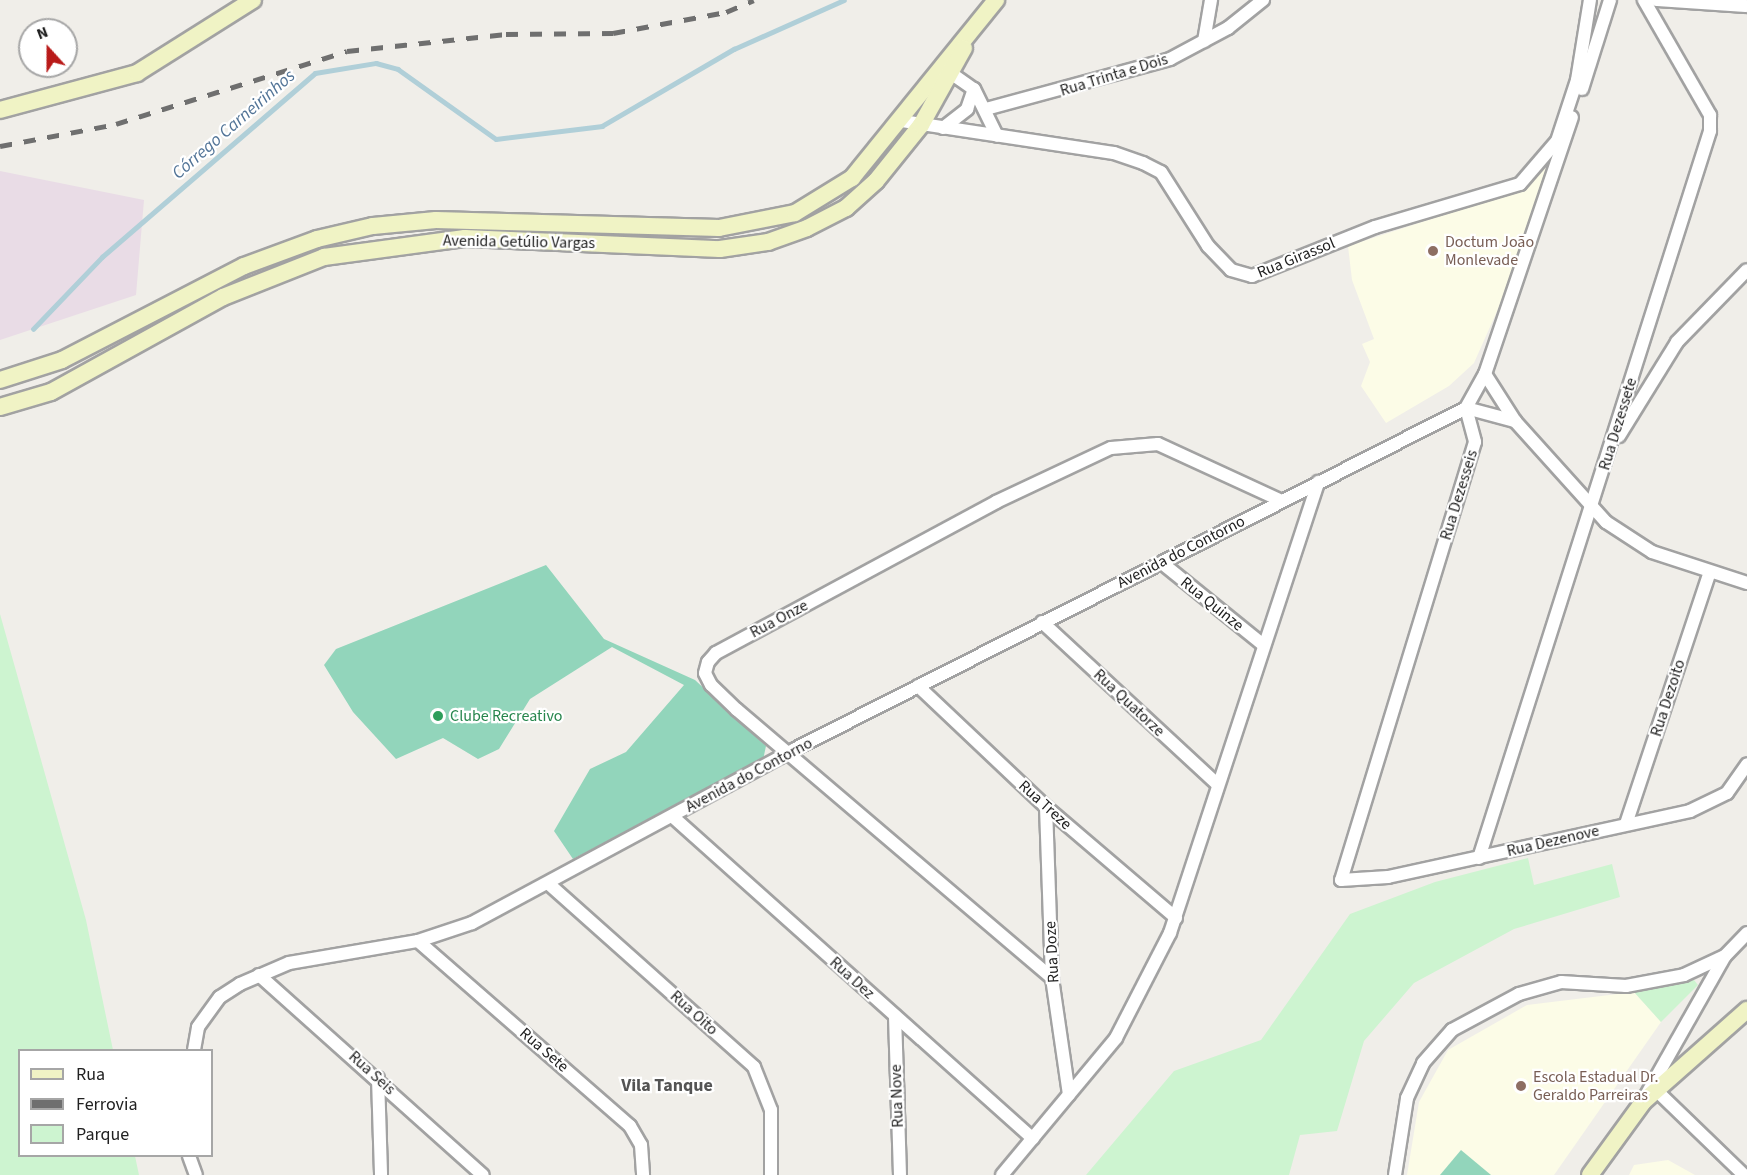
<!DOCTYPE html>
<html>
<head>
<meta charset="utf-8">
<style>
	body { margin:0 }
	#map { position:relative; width:1747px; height:1175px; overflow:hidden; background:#f0eee9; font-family:"Source Sans 3",sans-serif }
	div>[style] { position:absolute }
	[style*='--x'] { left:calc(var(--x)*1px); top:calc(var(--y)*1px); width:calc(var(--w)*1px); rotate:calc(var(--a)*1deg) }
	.industrial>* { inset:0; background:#e9dce6 }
	.education>* { inset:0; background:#fcfce7 }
	.park>* { inset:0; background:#cdf4d0 }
	.pitch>* { inset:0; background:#92d5bb }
	.stream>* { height:4.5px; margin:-2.25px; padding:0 2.25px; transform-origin:2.25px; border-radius:2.25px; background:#b0cfd8 }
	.roads { filter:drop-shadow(2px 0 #a2a2a2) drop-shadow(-2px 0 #a2a2a2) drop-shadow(0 2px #a2a2a2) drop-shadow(0 -2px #a2a2a2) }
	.street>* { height:12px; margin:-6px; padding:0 6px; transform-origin:6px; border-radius:6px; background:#fff }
	.secondary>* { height:16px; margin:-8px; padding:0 8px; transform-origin:8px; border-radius:8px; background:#f0f3c5 }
	.rail>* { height:4.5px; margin-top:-2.25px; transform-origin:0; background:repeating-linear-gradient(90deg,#6f6f6f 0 12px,transparent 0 24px) }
	.dots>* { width:16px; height:16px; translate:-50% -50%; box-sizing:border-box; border:3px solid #fff; border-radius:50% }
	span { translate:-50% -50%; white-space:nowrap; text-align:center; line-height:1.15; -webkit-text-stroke:4.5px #fff; paint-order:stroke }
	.street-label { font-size:16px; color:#212121 }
	.education-label { font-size:16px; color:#785e54 }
	.left { translate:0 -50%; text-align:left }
	.leisure-label { font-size:16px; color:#27864d }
	.water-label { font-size:18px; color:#527497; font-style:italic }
	.neighbourhood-label { font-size:18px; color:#545454; font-weight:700 }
	.legend { position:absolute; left:18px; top:1049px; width:195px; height:108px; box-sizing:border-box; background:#fff; border:2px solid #a6a6a6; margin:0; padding:8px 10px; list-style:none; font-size:18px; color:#212121 }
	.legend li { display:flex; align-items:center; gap:12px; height:30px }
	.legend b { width:30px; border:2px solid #a6a6a6 }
	.north { position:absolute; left:18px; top:18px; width:60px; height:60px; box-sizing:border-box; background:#fff; border:2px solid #a6a6a6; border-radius:50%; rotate:339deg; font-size:16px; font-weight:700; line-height:24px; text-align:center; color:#212121 }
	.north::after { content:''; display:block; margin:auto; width:21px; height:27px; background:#b91a19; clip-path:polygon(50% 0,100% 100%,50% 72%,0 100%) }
</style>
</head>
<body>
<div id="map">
	<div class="industrial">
		<div style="clip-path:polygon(0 171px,144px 200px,136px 295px,0 340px)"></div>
	</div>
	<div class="education">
		<div style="clip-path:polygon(1550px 164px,1509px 284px,1474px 363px,1449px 386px,1386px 423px,1361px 386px,1370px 362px,1362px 344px,1374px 339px,1352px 280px,1348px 246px,1521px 190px)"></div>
		<div style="clip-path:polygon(1634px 992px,1661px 1022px,1554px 1175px,1407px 1175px,1419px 1102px,1448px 1050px,1527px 1005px)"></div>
		<div style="clip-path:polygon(1668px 1160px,1695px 1175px,1629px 1175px,1634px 1165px)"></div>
	</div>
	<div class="park">
		<div style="clip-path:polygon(0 614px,86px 920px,113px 1050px,20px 1050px,20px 1156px,135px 1156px,139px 1175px,0 1175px)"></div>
		<div style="clip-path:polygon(1528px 858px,1534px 885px,1612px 864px,1620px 897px,1514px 929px,1414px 983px,1364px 1041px,1337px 1131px,1300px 1135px,1289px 1175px,1086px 1175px,1174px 1071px,1261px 1040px,1350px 914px,1435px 882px)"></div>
		<div style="clip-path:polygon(1694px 980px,1698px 985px,1661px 1022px,1634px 992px)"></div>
	</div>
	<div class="pitch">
		<div style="clip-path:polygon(546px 565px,604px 639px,695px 680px,766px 746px,763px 760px,573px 859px,554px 831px,590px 769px,626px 752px,684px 685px,612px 647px,530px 699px,499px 749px,478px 759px,443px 738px,396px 759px,353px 712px,324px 665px,336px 649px)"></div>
		<div style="clip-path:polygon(1461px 1150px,1491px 1175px,1440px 1175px)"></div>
	</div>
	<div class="stream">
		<div style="--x:33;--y:329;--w:100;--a:-46.2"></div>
		<div style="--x:102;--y:257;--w:281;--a:-40.8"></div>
		<div style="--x:315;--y:73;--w:62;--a:-9.3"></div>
		<div style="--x:376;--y:63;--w:23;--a:15"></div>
		<div style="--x:398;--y:69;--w:120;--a:35.5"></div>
		<div style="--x:496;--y:139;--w:107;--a:-7"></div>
		<div style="--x:602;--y:126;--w:153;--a:-30.3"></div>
		<div style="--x:734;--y:49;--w:120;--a:-24"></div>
	</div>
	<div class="roads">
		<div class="street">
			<div style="--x:1656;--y:0;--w:91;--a:3.8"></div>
			<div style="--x:1204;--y:41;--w:42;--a:-80.3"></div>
			<div style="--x:945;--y:69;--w:35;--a:35"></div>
			<div style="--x:974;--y:89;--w:52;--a:63.9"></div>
			<div style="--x:1582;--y:89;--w:93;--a:-72.5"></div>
			<div style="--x:986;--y:109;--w:191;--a:-15.2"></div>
			<div style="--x:1170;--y:59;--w:66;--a:-28.1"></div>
			<div style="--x:1228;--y:28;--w:45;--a:-38.7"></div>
			<div style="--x:902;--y:121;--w:214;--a:8.6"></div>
			<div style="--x:1114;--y:153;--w:31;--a:19"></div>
			<div style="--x:1143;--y:163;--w:20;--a:27"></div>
			<div style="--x:1161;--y:172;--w:88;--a:57.6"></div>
			<div style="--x:1208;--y:246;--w:33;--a:46"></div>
			<div style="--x:1231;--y:270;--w:22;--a:16"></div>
			<div style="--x:1252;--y:276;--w:132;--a:-21.7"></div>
			<div style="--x:1375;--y:227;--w:151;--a:-16.5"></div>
			<div style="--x:1520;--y:184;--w:57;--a:-49.3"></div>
			<div style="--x:1557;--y:141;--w:64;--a:-71.8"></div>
			<div style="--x:1577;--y:80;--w:81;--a:-80.8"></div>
			<div style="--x:943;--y:128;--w:31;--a:-38"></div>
			<div style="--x:967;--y:109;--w:21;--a:-71"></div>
			<div style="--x:1485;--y:374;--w:56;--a:57.4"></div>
			<div style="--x:1515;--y:421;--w:136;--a:48"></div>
			<div style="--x:1606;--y:522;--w:55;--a:33.1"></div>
			<div style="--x:1652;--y:552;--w:100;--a:18.1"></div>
			<div style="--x:1466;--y:408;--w:35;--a:75"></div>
			<div style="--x:1475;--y:442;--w:458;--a:107"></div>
			<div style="--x:1341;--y:880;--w:47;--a:-3.7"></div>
			<div style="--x:1388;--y:877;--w:309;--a:-12.3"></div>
			<div style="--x:1690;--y:811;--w:41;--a:-25.9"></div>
			<div style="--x:1727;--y:793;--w:35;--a:-55"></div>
			<div style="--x:1466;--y:408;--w:39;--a:-61"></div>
			<div style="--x:1485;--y:374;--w:271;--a:-71.3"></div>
			<div style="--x:1466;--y:408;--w:51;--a:14.9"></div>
			<div style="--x:1619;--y:436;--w:110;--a:-58.3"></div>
			<div style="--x:1677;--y:342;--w:100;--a:-45.8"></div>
			<div style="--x:1162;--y:563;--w:129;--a:39"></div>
			<div style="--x:1042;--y:622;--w:238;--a:42.8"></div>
			<div style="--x:918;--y:686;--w:176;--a:43.4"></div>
			<div style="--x:1046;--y:807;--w:171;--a:40.5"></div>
			<div style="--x:1046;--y:807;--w:171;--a:88"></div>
			<div style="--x:1052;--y:978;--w:118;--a:81.7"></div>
			<div style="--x:672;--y:816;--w:484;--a:41.8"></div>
			<div style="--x:1626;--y:824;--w:266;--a:-71.6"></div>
			<div style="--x:1479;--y:858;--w:763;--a:-72.37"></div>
			<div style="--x:1710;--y:131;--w:16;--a:-90"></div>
			<div style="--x:1710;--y:115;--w:133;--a:-119.9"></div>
			<div style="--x:550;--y:885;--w:273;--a:41.7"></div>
			<div style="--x:754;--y:1067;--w:46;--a:68.4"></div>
			<div style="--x:771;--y:1110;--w:65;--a:90"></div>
			<div style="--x:418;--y:941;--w:281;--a:41.1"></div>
			<div style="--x:630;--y:1126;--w:22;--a:60"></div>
			<div style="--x:641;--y:1145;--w:30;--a:86"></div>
			<div style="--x:259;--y:975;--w:300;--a:41.8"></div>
			<div style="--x:1052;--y:978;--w:414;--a:-139.6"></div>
			<div style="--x:737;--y:710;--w:36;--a:-136"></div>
			<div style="--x:711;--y:685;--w:13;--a:-117"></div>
			<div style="--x:705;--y:673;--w:11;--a:-75"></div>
			<div style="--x:708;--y:662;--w:12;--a:-48"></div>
			<div style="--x:716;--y:653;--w:318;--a:-28.3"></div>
			<div style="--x:996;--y:502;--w:127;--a:-25.2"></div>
			<div style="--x:1111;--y:448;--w:47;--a:-4.9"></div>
			<div style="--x:1158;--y:444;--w:136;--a:24.7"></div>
			<div style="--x:895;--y:1016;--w:159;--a:88.2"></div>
			<div style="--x:194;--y:1050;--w:23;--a:-80"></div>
			<div style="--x:198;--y:1027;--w:37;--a:-54"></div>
			<div style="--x:220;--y:997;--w:24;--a:-33"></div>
			<div style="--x:240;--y:984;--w:53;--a:-23.2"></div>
			<div style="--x:289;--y:963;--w:131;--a:-9.7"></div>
			<div style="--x:418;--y:941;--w:57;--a:-18.4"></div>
			<div style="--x:472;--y:923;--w:367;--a:-28.3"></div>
			<div style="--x:795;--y:749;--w:753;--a:-26.94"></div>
			<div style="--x:378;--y:1078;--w:97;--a:88.2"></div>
			<div style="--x:1659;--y:1093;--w:118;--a:44"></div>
			<div style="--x:1644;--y:1099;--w:164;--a:-60.5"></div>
			<div style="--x:1725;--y:956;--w:32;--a:-46"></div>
			<div style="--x:189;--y:1156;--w:20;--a:70"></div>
			<div style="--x:1002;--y:1175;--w:178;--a:-50.2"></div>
			<div style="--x:1116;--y:1038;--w:118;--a:-62.8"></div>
			<div style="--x:1170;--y:933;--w:475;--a:-71.8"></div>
			<div style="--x:1395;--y:1175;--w:78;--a:-81.1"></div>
			<div style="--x:1407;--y:1098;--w:38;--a:-65"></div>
			<div style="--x:1423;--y:1063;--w:44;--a:-48.7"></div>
			<div style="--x:1452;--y:1030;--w:76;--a:-28.2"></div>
			<div style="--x:1519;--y:994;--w:44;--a:-15.9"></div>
			<div style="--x:1561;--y:982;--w:65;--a:3.5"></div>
			<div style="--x:1626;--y:986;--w:59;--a:-10.7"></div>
			<div style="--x:1684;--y:975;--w:45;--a:-24.9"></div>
		</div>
		<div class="secondary">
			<div style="--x:0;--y:110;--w:142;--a:-15.1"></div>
			<div style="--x:137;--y:73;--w:137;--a:-32.2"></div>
			<div style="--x:0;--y:380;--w:65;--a:-17.9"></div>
			<div style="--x:62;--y:360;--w:205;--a:-27.3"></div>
			<div style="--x:244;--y:266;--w:78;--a:-20.3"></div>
			<div style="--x:317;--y:239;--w:57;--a:-13.1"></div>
			<div style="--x:373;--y:226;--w:63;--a:-5.4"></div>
			<div style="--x:436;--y:220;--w:283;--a:1.6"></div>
			<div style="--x:719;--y:228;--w:77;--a:-11.2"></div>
			<div style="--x:795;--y:213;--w:67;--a:-31.6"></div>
			<div style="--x:852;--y:178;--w:229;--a:-51"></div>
			<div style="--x:0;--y:407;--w:53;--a:-16.4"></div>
			<div style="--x:51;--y:392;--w:196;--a:-28.9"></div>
			<div style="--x:223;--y:297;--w:109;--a:-21.6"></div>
			<div style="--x:324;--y:257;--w:142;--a:-7.7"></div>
			<div style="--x:465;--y:238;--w:255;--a:2.5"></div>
			<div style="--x:720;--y:249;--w:49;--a:-8.3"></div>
			<div style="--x:768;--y:242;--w:41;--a:-19.7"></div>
			<div style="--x:807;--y:228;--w:44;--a:-27.1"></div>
			<div style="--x:846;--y:208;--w:40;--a:-42"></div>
			<div style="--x:876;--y:181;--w:72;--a:-51.2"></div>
			<div style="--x:921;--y:125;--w:88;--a:-60.8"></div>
			<div style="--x:1590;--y:1175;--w:90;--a:-54"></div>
			<div style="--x:1643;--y:1102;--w:139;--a:-41.5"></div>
		</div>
	</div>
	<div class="rail">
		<div style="--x:0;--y:146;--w:118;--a:-10.7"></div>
		<div style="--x:116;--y:124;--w:242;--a:-17.5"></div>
		<div style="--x:347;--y:51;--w:160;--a:-6.1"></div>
		<div style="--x:506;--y:34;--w:107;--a:-0.5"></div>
		<div style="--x:613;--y:33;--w:115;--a:-10.5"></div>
		<div style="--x:726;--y:12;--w:30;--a:-23"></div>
	</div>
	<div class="dots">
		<div style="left:1433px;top:251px;background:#8d6e63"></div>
		<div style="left:438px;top:716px;background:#2e9e5b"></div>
		<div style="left:1521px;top:1086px;background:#8d6e63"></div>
	</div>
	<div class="street-label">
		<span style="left:1114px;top:75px;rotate:-17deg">Rua Trinta e Dois</span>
		<span style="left:519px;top:242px;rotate:1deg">Avenida Getúlio Vargas</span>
		<span style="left:1296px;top:258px;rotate:-22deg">Rua Girassol</span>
		<span style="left:1618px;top:424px;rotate:-73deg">Rua Dezessete</span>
		<span style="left:1459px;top:495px;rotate:-73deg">Rua Dezesseis</span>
		<span style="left:1181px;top:552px;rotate:-27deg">Avenida do Contorno</span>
		<span style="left:1212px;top:604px;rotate:39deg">Rua Quinze</span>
		<span style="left:779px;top:619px;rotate:-28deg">Rua Onze</span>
		<span style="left:1668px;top:698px;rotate:-72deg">Rua Dezoito</span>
		<span style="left:1129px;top:703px;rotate:43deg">Rua Quatorze</span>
		<span style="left:749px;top:775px;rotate:-28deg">Avenida do Contorno</span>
		<span style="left:1045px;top:805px;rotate:42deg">Rua Treze</span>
		<span style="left:1553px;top:841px;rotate:-13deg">Rua Dezenove</span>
		<span style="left:1052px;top:952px;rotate:-93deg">Rua Doze</span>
		<span style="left:852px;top:978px;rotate:42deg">Rua Dez</span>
		<span style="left:694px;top:1013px;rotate:42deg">Rua Oito</span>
		<span style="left:544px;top:1050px;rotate:41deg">Rua Sete</span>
		<span style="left:372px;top:1073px;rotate:42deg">Rua Seis</span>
		<span style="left:897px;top:1096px;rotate:-92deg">Rua Nove</span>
	</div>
	<div class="education-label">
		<span class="left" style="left:1445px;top:251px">Doctum João<br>Monlevade</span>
		<span class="left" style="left:1533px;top:1086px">Escola Estadual Dr.<br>Geraldo Parreiras</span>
	</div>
	<div class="leisure-label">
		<span class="left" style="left:450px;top:716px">Clube Recreativo</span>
	</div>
	<div class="water-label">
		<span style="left:234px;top:125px;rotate:-41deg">Córrego Carneirinhos</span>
	</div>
	<div class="neighbourhood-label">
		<span style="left:667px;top:1086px">Vila Tanque</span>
	</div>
	<ul class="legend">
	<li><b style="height:8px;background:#f0f3c5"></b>Rua</li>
	<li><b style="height:8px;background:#6f6f6f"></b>Ferrovia</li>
	<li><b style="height:16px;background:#cdf4d0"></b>Parque</li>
	</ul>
	<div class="north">N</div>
</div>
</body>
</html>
